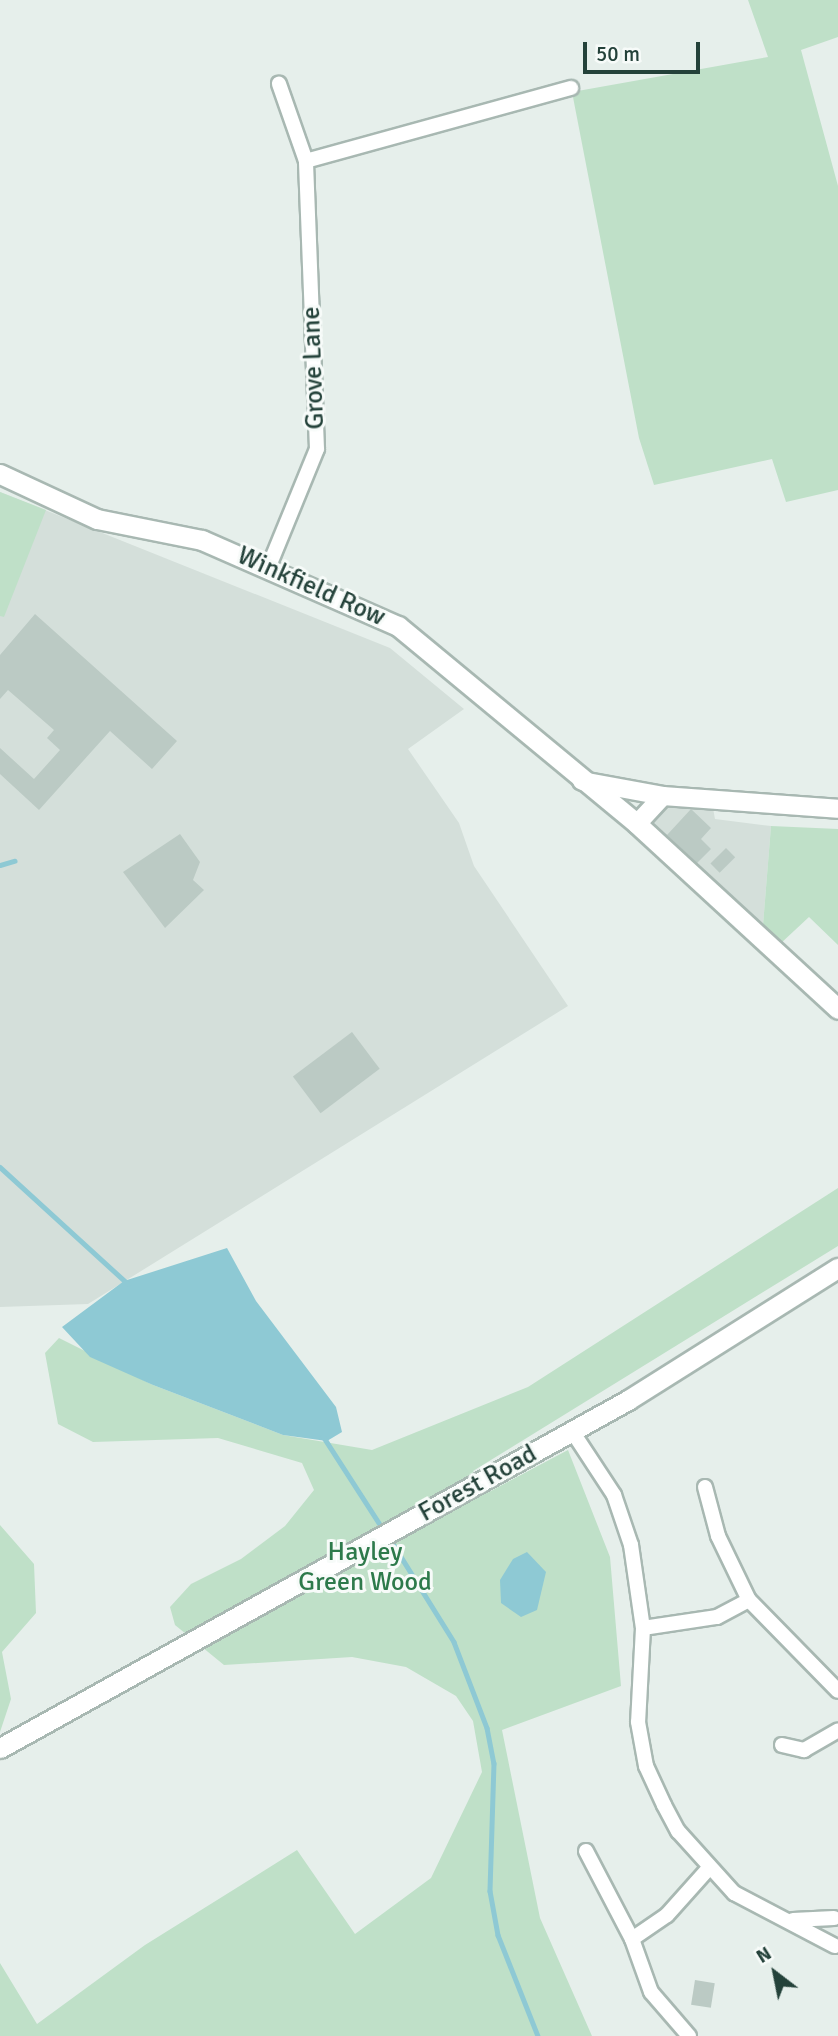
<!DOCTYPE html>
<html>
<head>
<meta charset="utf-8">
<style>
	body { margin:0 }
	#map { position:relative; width:838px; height:2036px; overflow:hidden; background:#e6efeb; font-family:Signika,sans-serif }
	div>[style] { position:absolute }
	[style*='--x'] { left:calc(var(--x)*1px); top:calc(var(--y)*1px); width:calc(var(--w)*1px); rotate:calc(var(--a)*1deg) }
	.built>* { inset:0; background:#d4dfda }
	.green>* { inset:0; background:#bfe0c8 }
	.water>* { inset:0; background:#8ec9d4 }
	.stream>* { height:4.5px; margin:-2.25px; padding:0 2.25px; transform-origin:2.25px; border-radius:2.25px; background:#8ec9d4 }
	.building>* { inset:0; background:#bbcac4; transform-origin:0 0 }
	.roads { filter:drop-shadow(2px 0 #a8b8b2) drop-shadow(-2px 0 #a8b8b2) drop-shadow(0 2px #a8b8b2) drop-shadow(0 -2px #a8b8b2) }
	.minor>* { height:14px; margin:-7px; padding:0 7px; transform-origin:7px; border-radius:7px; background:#fff }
	.tertiary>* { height:18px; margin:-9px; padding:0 9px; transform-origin:9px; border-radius:9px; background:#fff }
	.secondary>* { height:19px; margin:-9.5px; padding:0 9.5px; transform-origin:9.5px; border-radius:9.5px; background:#fff }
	span { translate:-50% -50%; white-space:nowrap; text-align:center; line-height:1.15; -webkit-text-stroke:6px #f7fbf9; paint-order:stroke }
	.street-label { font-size:26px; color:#24423a }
	.park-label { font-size:26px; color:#2d7a4b }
	.north { position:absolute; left:740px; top:1938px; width:70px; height:70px; -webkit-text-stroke:5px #f7fbf9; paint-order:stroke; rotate:328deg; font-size:19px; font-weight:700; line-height:28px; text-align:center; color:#24423a }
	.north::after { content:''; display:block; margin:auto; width:24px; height:32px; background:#24423a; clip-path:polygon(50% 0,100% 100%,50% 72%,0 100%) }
	.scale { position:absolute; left:583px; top:42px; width:117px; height:32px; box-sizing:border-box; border:4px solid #24423a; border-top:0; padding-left:9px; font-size:21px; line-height:24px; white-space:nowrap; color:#24423a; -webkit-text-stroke:5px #f7fbf9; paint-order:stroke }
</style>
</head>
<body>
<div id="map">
	<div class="built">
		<div style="clip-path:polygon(0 492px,390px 648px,464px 709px,408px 749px,459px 823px,474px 866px,568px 1006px,88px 1304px,0 1307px)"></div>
		<div style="clip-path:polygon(661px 807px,713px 808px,715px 819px,771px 826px,763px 925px,649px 825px)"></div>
	</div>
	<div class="green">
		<div style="clip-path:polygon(748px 0,838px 0,838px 37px,801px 50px,838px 186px,838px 490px,786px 502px,772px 459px,654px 485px,639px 438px,572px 92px,768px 57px)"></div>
		<div style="clip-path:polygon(0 492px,46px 510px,4px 617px,0 616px)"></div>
		<div style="clip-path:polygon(771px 826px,838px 829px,838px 945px,809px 917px,780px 944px,763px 925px)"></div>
		<div style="clip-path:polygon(838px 1188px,838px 1246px,473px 1471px,487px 1493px,568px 1450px,610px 1557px,621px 1686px,502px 1730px,540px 1918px,592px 2036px,0 2036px,0 1963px,37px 2024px,145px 1945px,297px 1850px,355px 1934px,431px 1878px,482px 1772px,473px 1721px,456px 1696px,406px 1667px,352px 1657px,224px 1665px,175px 1625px,170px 1607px,191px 1584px,241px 1559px,285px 1526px,314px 1490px,302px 1463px,218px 1438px,93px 1442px,58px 1424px,45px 1353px,59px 1338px,153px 1385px,283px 1435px,372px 1450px,528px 1387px)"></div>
		<div style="clip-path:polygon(0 1525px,34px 1564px,36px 1613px,2px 1652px,11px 1699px,0 1732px)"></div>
	</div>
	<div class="water">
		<div style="clip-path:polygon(227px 1248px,256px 1301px,336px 1407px,342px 1432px,327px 1441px,283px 1435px,153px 1385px,90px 1357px,62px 1327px,124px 1281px)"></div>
		<div style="clip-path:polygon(527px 1552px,546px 1572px,537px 1610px,521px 1617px,501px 1603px,500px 1580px,513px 1559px)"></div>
	</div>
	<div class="stream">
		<div style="--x:0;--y:865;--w:15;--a:-16"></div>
		<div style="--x:0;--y:1167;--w:173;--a:42.4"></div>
		<div style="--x:323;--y:1436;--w:111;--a:57.2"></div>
		<div style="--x:390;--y:1539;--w:121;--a:58.1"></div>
		<div style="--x:454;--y:1642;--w:92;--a:69"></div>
		<div style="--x:487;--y:1728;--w:36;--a:79"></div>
		<div style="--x:494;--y:1763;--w:128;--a:91.8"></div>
		<div style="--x:490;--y:1891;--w:45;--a:79.7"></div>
		<div style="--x:498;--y:1935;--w:109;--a:68.4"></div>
	</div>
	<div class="building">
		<div style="clip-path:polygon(35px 614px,177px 741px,152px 769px,110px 731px,39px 810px,0 774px,0 748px,34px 779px,60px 750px,47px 738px,54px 730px,8px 690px,0 699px,0 655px)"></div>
		<div style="clip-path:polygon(691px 809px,711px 828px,701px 839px,711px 849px,697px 863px,667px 835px)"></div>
		<div style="clip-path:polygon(180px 834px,200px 862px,193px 880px,204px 890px,165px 928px,123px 872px)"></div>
		<div style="left:726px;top:848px;width:13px;height:22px;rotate:45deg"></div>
		<div style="left:352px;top:1032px;width:46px;height:74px;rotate:53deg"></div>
		<div style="left:695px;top:1980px;width:20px;height:25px;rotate:9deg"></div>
	</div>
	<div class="roads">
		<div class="minor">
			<div style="--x:306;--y:161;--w:275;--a:-15.4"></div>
			<div style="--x:269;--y:566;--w:126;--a:-67.7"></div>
			<div style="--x:317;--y:449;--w:288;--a:-92.2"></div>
			<div style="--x:306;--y:161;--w:82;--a:-109.3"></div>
			<div style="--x:572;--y:1431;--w:77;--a:56.7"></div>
			<div style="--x:614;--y:1495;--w:53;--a:71.2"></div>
			<div style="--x:631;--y:1545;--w:84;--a:81.8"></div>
			<div style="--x:643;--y:1628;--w:94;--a:93"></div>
			<div style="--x:638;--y:1722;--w:45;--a:79.7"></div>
			<div style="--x:646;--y:1766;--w:43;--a:65.2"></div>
			<div style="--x:664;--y:1805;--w:30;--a:62"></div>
			<div style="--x:678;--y:1831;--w:84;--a:47.9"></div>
			<div style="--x:734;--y:1893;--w:114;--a:27.7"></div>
			<div style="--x:705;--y:1487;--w:51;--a:75.1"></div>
			<div style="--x:718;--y:1536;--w:71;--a:64.2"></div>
			<div style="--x:749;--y:1600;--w:127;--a:45.6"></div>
			<div style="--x:643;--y:1628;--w:75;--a:-8.5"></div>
			<div style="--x:717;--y:1617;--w:36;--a:-28"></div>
			<div style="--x:782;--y:1745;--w:23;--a:13"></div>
			<div style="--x:804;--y:1750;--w:39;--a:-30"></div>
			<div style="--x:586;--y:1851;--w:99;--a:62.4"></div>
			<div style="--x:793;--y:1920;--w:41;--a:-2.8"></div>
			<div style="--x:689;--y:2036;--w:58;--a:-130.8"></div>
			<div style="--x:651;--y:1992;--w:56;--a:-109.7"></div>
			<div style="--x:632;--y:1939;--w:42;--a:-34.4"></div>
			<div style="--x:667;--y:1915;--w:63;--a:-48.2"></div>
		</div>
		<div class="tertiary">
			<div style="--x:582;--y:781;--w:82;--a:10.5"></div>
			<div style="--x:637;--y:824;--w:38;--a:-47"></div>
			<div style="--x:663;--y:796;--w:175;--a:4.2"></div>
		</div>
		<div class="secondary">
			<div style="--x:0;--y:474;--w:107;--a:24.9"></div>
			<div style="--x:97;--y:519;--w:107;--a:11.3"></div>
			<div style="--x:202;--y:540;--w:214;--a:23.7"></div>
			<div style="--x:398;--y:626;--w:310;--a:39.6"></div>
			<div style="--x:637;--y:824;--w:273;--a:42.6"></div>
			<div style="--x:0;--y:1748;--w:718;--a:-28.99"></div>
			<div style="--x:628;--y:1400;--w:248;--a:-32.2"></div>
		</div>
	</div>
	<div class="street-label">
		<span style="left:314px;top:368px;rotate:-92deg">Grove Lane</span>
		<span style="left:311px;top:587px;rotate:24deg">Winkfield Row</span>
		<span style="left:478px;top:1484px;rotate:-29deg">Forest Road</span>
	</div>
	<div class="park-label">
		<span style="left:365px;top:1568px">Hayley<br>Green Wood</span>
	</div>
	<div class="north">N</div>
	<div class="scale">50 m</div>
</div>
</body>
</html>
